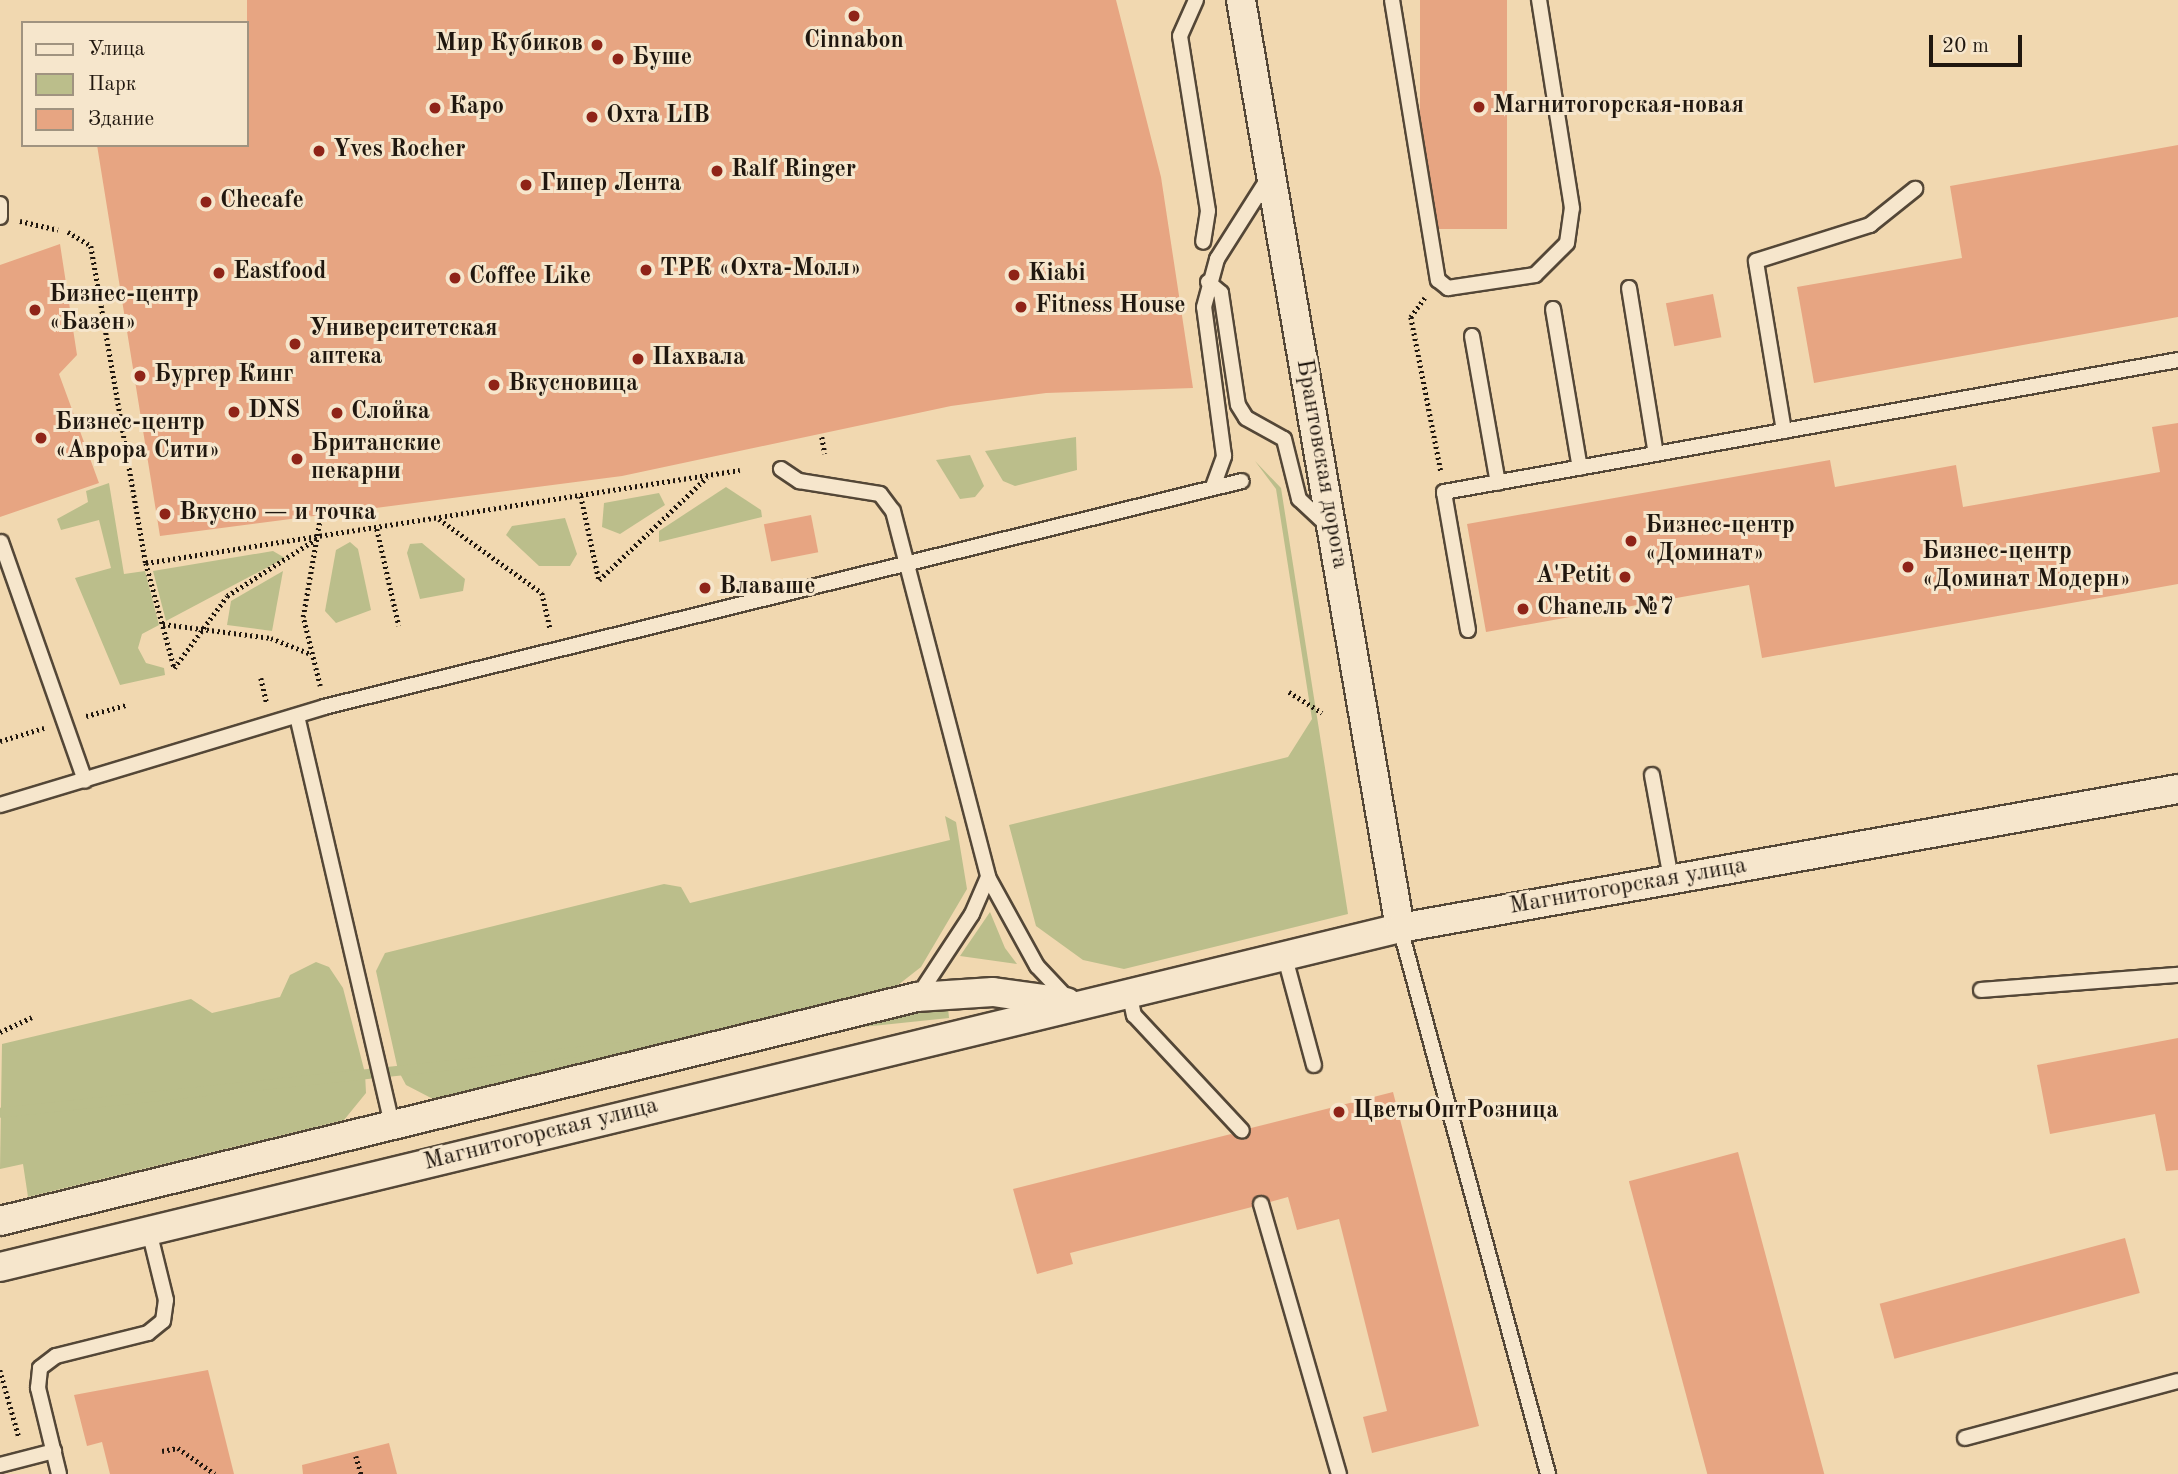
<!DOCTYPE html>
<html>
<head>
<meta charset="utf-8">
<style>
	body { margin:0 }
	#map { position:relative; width:2178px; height:1474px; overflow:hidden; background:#f1d8b0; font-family:"Old Standard TT",serif }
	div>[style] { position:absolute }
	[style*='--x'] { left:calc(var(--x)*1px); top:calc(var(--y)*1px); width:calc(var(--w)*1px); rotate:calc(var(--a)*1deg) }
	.green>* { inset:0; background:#bbbe8b; transform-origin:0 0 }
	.building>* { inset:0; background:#e7a582; transform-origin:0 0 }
	.path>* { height:4.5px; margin-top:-2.25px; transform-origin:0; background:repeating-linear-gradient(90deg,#20170f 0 2px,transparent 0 5.5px) }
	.roads { filter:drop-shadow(2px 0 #544737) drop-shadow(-2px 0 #544737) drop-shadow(0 2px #544737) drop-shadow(0 -2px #544737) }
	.lane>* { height:14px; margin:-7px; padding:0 7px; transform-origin:7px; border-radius:7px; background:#f6e6cc }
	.street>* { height:28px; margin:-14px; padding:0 14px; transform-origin:14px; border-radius:14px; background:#f6e6cc }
	.dots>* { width:19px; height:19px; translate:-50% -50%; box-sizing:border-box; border:4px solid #f6e6cc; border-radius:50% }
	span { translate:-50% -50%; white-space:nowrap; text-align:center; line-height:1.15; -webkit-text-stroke:6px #f6e6cc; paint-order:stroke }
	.poi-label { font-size:24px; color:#20170f; font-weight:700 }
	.right { translate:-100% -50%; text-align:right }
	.left { translate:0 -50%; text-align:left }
	.street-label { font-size:24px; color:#20170f }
	.legend { position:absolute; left:21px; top:21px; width:228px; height:126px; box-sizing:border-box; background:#f6e6cc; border:2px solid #a09380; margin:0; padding:9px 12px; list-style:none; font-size:21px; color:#20170f }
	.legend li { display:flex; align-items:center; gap:14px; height:35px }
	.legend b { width:35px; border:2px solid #a09380 }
	.scale { position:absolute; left:1929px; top:35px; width:93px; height:32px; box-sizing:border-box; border:4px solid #20170f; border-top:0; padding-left:9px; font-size:21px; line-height:24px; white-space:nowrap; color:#20170f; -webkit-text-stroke:5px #f6e6cc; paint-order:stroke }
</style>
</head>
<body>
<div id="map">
	<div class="green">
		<div style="clip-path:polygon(1076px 437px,1077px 470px,1015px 486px,1003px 481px,985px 451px)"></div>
		<div style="clip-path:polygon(970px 455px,984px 486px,975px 497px,960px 499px,936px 460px)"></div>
		<div style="clip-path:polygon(1255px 461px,1281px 488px,1348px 914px,1124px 969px,1083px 960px,1036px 926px,1009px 825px,1288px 757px,1312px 719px,1276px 489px)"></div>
		<div style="clip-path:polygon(109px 483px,124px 574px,145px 571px,159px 625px,142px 634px,138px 648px,146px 663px,164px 668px,165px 675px,120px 685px,75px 578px,111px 568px,99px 520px,61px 530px,57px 519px,88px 502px,86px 491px)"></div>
		<div style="clip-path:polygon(726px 487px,761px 510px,762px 517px,659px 542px,659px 531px)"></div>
		<div style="clip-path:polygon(659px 493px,665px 505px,620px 534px,602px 527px,604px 503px)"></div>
		<div style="clip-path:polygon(565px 518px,577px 554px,570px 566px,539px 566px,506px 535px,512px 526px)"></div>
		<div style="clip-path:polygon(350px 542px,358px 549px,371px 610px,336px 623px,325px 611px,336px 550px)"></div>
		<div style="clip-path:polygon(422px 543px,465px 579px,463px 591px,420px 599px,407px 553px,410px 544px)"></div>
		<div style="clip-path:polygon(273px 551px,285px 558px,166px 621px,153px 571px)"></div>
		<div style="clip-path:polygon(283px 571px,272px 631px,227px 625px,231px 601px)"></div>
		<div style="clip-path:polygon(945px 816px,956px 822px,967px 889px,921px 967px,898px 985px,433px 1099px,406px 1085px,398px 1070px,376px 971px,385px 953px,664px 884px,681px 887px,690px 903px,950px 840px)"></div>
		<div style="clip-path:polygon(990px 912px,1005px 948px,1017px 964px,960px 956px)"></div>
		<div style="clip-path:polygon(316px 962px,329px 967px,343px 988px,365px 1073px,366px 1093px,344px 1120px,28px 1197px,23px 1164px,0 1169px,2px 1044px,191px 999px,212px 1013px,280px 997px,290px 975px)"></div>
		<div style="left:948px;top:1008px;width:10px;height:976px;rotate:84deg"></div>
	</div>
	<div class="building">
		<div style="clip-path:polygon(247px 0,1116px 0,1161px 177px,1193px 388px,1046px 393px,951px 406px,622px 476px,160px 536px,97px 145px,247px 145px)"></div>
		<div style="left:1420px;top:0;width:87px;height:229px"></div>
		<div style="clip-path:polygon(2178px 145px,2178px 317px,1814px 383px,1797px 287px,1962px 258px,1950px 186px)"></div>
		<div style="clip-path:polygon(60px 244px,77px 355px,59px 374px,99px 483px,0 517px,0 265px)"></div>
		<div style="left:1713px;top:294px;width:44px;height:48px;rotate:79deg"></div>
		<div style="clip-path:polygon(2178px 423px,2178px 584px,1762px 658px,1749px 585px,1486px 632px,1467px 524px,1830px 460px,1835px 487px,1956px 465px,1963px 507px,2160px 472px,2152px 427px)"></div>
		<div style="left:811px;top:515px;width:38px;height:48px;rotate:79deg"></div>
		<div style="clip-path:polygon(2178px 1038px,2178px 1170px,2166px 1171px,2155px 1114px,2050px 1134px,2037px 1065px)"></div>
		<div style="clip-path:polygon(1393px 1092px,1479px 1426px,1372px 1453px,1363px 1417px,1387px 1411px,1339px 1219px,1297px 1230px,1288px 1197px,1270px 1202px,1258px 1195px,1252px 1207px,1070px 1253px,1073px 1264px,1037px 1274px,1013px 1189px,1231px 1134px,1245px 1140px,1251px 1128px)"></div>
		<div style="left:1738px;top:1152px;width:334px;height:113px;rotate:75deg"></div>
		<div style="left:2125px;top:1238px;width:57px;height:254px;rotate:75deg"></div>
		<div style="clip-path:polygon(208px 1370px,234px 1474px,110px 1474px,102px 1442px,87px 1446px,74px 1395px)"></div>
		<div style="clip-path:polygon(389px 1443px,397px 1474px,303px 1474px,302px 1465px)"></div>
	</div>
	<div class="path">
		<div style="--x:20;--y:221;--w:39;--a:13"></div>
		<div style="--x:68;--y:232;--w:27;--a:31"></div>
		<div style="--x:91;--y:246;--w:322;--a:80.2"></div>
		<div style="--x:146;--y:563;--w:601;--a:-8.9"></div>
		<div style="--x:1425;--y:298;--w:24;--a:126"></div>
		<div style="--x:1411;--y:317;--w:157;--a:79"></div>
		<div style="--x:822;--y:437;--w:17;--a:80"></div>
		<div style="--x:581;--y:496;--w:86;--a:77.9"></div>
		<div style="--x:439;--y:519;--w:127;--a:35.7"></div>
		<div style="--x:542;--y:593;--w:36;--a:77"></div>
		<div style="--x:377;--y:529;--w:99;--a:77.2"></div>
		<div style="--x:146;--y:563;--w:108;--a:74.9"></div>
		<div style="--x:599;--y:580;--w:149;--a:-43.6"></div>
		<div style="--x:163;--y:624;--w:109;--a:7.4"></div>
		<div style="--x:271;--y:638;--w:43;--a:21.8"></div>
		<div style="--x:174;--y:668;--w:89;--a:-53.6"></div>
		<div style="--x:227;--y:596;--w:106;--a:-32.6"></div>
		<div style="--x:261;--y:678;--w:26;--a:77"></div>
		<div style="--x:320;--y:686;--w:71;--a:-103.8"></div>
		<div style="--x:303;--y:617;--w:99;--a:-80.2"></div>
		<div style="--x:1289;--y:692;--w:39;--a:32"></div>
		<div style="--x:86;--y:716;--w:41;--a:-15.4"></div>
		<div style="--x:0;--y:741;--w:46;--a:-16.5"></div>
		<div style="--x:0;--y:1032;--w:35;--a:-25"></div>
		<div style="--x:0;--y:1370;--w:70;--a:74.2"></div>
		<div style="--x:162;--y:1451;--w:16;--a:-11"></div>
		<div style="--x:178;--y:1448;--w:45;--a:35.1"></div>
		<div style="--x:356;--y:1456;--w:19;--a:74"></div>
	</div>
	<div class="roads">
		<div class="lane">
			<div style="--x:1196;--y:0;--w:39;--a:114"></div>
			<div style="--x:1180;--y:36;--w:177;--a:80.9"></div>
			<div style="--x:1208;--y:211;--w:31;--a:99"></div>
			<div style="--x:1392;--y:0;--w:284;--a:80.7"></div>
			<div style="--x:1438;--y:280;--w:13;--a:39"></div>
			<div style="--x:1448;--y:288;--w:88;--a:-8.5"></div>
			<div style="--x:1535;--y:275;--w:45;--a:-45"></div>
			<div style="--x:1567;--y:243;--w:35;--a:-82"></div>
			<div style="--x:1572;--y:208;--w:211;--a:-99"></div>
			<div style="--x:0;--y:204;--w:13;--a:90"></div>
			<div style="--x:1208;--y:282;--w:17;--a:40"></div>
			<div style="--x:1221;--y:293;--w:113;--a:81.4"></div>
			<div style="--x:1238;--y:405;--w:15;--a:58"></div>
			<div style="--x:1246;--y:418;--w:43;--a:28.9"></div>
			<div style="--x:1284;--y:439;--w:62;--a:76"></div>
			<div style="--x:1299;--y:499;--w:38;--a:43"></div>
			<div style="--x:1629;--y:288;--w:168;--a:80.8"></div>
			<div style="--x:1553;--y:309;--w:161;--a:80.4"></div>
			<div style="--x:1472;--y:336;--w:149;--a:80"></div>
			<div style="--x:1784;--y:431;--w:172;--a:-99.4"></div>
			<div style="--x:1756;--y:261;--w:120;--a:-17.5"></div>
			<div style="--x:1870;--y:225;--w:58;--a:-38.7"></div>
			<div style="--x:781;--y:469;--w:22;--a:34"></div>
			<div style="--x:799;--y:481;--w:82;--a:9.1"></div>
			<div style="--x:880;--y:494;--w:21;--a:53"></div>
			<div style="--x:893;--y:511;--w:378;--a:75.4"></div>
			<div style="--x:988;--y:877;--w:102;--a:61.2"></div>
			<div style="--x:1037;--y:966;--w:47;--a:46.7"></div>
			<div style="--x:1214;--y:484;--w:30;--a:-70"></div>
			<div style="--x:1224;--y:456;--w:150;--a:-97.6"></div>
			<div style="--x:1204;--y:307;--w:50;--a:-74.8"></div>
			<div style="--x:1217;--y:259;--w:97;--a:-57.6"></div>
			<div style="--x:1;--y:542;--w:253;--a:70.6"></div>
			<div style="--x:1468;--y:630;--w:140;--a:-99.9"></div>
			<div style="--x:1444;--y:492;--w:746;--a:-10.19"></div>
			<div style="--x:297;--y:716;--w:422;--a:76.9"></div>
			<div style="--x:1652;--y:775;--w:106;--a:79.6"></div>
			<div style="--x:0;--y:805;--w:338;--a:-16.8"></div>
			<div style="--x:324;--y:707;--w:945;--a:-13.83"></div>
			<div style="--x:1400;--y:928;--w:566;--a:74.83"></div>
			<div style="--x:1284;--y:954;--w:115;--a:74.9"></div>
			<div style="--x:1981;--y:990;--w:198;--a:-4.4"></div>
			<div style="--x:1129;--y:992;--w:24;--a:78"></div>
			<div style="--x:1134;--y:1015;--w:158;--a:47"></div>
			<div style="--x:918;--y:996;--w:98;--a:-56.6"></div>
			<div style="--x:972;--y:914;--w:40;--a:-66.6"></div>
			<div style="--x:1261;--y:1204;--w:281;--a:73.9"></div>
			<div style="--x:1965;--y:1438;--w:220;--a:-15"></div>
			<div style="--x:0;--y:1465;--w:56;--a:-14.5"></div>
			<div style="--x:59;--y:1474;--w:89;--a:-103.7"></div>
			<div style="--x:38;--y:1388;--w:20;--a:-84"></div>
			<div style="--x:40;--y:1368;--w:20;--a:-37"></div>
			<div style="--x:56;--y:1356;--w:95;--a:-14"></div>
			<div style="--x:148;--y:1333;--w:19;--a:-39"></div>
			<div style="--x:163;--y:1321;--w:21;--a:-82"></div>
			<div style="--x:166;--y:1300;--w:71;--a:-103.8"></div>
		</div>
		<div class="street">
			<div style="--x:1241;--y:0;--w:942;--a:80.28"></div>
			<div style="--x:0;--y:1221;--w:944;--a:-13.73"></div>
			<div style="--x:917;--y:997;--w:76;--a:-3.8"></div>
			<div style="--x:993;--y:992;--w:74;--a:7.8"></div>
			<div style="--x:0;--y:1267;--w:1440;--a:-13.61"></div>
			<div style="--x:1400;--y:928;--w:790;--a:-10.13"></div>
		</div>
	</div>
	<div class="dots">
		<div style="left:854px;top:16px;background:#8f2418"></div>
		<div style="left:597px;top:45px;background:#8f2418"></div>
		<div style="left:618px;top:59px;background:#8f2418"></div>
		<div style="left:1479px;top:107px;background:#8f2418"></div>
		<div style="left:435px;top:108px;background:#8f2418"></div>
		<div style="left:592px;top:117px;background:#8f2418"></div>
		<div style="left:319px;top:151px;background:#8f2418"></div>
		<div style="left:717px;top:171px;background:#8f2418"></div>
		<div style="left:526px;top:185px;background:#8f2418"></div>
		<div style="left:206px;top:202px;background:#8f2418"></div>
		<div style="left:646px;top:270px;background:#8f2418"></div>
		<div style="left:219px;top:273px;background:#8f2418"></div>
		<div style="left:1014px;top:275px;background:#8f2418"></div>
		<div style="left:455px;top:278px;background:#8f2418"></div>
		<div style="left:1021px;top:307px;background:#8f2418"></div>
		<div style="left:35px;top:310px;background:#8f2418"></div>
		<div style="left:295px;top:344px;background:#8f2418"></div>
		<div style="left:638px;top:359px;background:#8f2418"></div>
		<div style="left:140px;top:376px;background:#8f2418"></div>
		<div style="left:494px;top:385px;background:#8f2418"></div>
		<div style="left:234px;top:412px;background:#8f2418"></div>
		<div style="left:337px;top:413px;background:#8f2418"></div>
		<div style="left:41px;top:438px;background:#8f2418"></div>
		<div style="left:297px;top:459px;background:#8f2418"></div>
		<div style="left:165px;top:514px;background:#8f2418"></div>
		<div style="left:1631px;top:541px;background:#8f2418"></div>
		<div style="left:1908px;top:567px;background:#8f2418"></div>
		<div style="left:1625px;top:577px;background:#8f2418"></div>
		<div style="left:705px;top:588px;background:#8f2418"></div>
		<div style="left:1523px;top:609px;background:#8f2418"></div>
		<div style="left:1339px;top:1112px;background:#8f2418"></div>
	</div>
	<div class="poi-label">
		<span style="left:854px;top:42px">Cinnabon</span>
		<span class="right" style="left:583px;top:45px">Мир Кубиков</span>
		<span class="left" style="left:632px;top:59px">Буше</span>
		<span class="left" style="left:1493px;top:107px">Магнитогорская-новая</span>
		<span class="left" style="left:449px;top:108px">Каро</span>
		<span class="left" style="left:606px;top:117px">Охта LIB</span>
		<span class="left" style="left:333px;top:151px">Yves Rocher</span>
		<span class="left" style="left:731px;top:171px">Ralf Ringer</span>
		<span class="left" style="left:540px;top:185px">Гипер Лента</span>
		<span class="left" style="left:220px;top:202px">Checafe</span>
		<span class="left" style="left:660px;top:270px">ТРК «Охта-Молл»</span>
		<span class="left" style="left:233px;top:273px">Eastfood</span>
		<span class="left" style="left:1028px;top:275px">Kiabi</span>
		<span class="left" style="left:469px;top:278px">Coffee Like</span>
		<span class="left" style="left:49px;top:310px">Бизнес-центр<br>«Базен»</span>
		<span class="left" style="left:1035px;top:307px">Fitness House</span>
		<span class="left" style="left:309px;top:344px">Университетская<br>аптека</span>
		<span class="left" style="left:652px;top:359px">Пахвала</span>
		<span class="left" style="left:154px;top:376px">Бургер Кинг</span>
		<span class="left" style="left:508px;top:385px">Вкусновица</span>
		<span class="left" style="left:248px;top:412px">DNS</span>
		<span class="left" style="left:351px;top:413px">Слойка</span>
		<span class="left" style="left:55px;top:438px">Бизнес-центр<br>«Аврора Сити»</span>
		<span class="left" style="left:311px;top:459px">Британские<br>пекарни</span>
		<span class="left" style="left:179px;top:514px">Вкусно — и точка</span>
		<span class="left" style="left:1645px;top:541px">Бизнес-центр<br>«Доминат»</span>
		<span class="left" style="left:1922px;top:567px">Бизнес-центр<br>«Доминат Модерн»</span>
		<span class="right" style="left:1611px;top:577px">A'Petit</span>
		<span class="left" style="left:719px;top:588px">Влаваше</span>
		<span class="left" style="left:1537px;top:609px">Chaneль №7</span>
		<span class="left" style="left:1353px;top:1112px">ЦветыОптРозница</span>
	</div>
	<div class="street-label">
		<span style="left:1321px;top:464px;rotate:80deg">Брантовская дорога</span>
		<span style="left:1628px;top:887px;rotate:-10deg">Магнитогорская улица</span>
		<span style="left:541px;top:1135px;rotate:-14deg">Магнитогорская улица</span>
	</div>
	<ul class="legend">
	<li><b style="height:9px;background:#f6e6cc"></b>Улица</li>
	<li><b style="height:19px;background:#bbbe8b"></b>Парк</li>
	<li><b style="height:19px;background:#e7a582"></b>Здание</li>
	</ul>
	<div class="scale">20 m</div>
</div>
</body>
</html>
